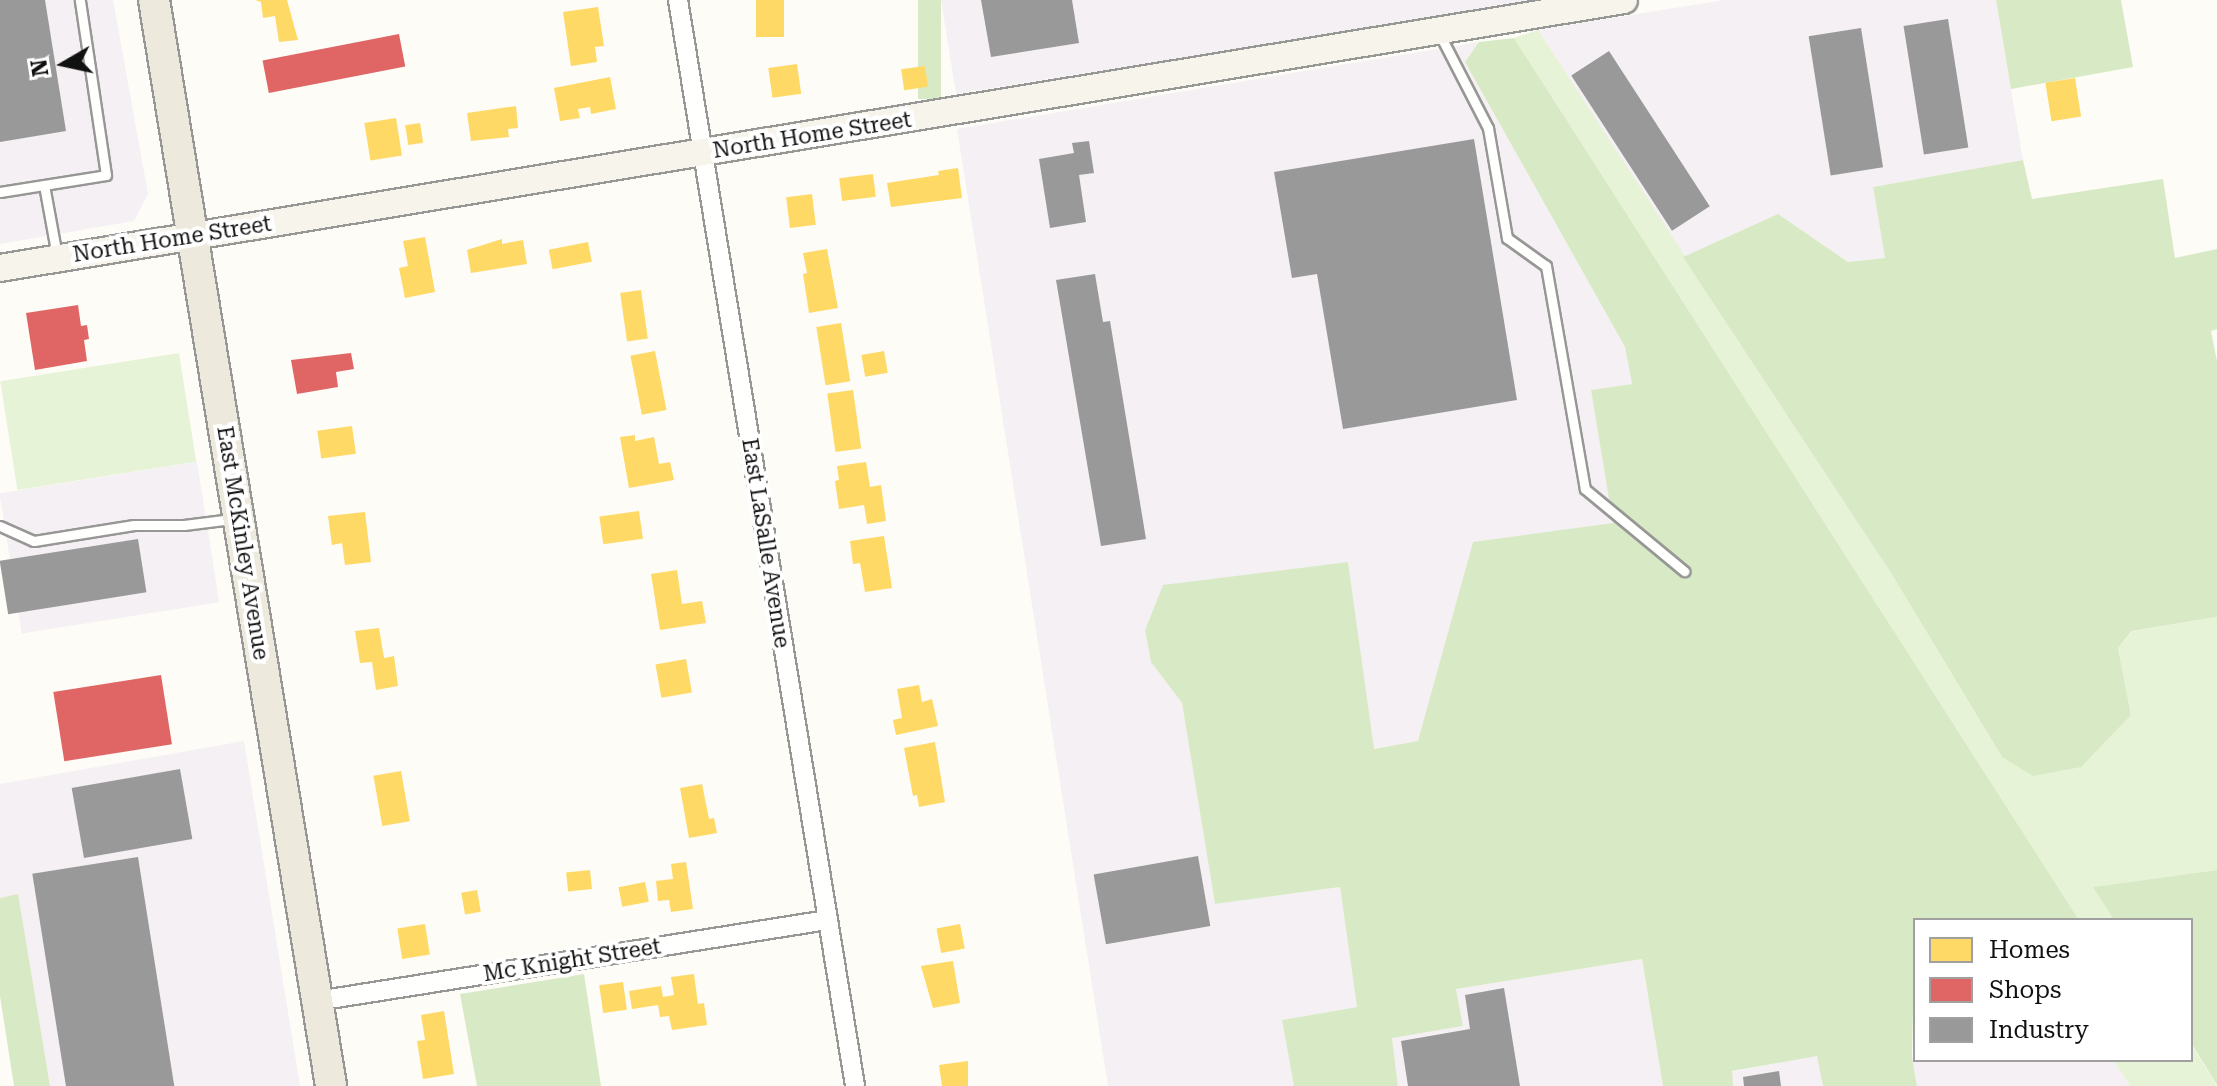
<!DOCTYPE html>
<html>
<head>
<meta charset="utf-8">
<style>
	body { margin:0 }
	#map { position:relative; width:2217px; height:1086px; overflow:hidden; background:#fdfcf7; font-family:"Roboto Serif",serif }
	div>[style] { position:absolute }
	[style*='--x'] { left:calc(var(--x)*1px); top:calc(var(--y)*1px); width:calc(var(--w)*1px); rotate:calc(var(--a)*1deg) }
	.industrial>* { inset:0; background:#f5f0f3; transform-origin:0 0 }
	.green>* { inset:0; background:#e7f3d7; transform-origin:0 0 }
	.forest>* { inset:0; background:#d8eac5; transform-origin:0 0 }
	.homes>* { inset:0; background:#ffd966; transform-origin:0 0 }
	.shops>* { inset:0; background:#e06666; transform-origin:0 0 }
	.industry>* { inset:0; background:#999; transform-origin:0 0 }
	.roads { filter:drop-shadow(2px 0 #979795) drop-shadow(-2px 0 #979795) drop-shadow(0 2px #979795) drop-shadow(0 -2px #979795) }
	.lane>* { height:9px; margin:-4.5px; padding:0 4.5px; transform-origin:4.5px; border-radius:4.5px; background:#fffffe }
	.street>* { height:18px; margin:-9px; padding:0 9px; transform-origin:9px; border-radius:9px; background:#fffffe }
	.secondary>* { height:26px; margin:-13px; padding:0 13px; transform-origin:13px; border-radius:13px; background:#f6f4eb }
	.primary>* { height:30px; margin:-15px; padding:0 15px; transform-origin:15px; border-radius:15px; background:#ede9dc }
	span { translate:-50% -50%; white-space:nowrap; text-align:center; line-height:1.15; -webkit-text-stroke:8px #fff; paint-order:stroke }
	.street-label { font-size:22px; color:#111 }
	.legend { position:absolute; left:1913px; top:918px; width:280px; height:144px; box-sizing:border-box; background:#fff; border:2px solid #a0a0a0; margin:0; padding:10px 14px; list-style:none; font-size:24px; color:#111 }
	.legend li { display:flex; align-items:center; gap:16px; height:40px }
	.legend b { width:40px; border:2px solid #a0a0a0 }
	.north { position:absolute; left:24px; top:24px; width:80px; height:80px; -webkit-text-stroke:6px #fff; paint-order:stroke; rotate:261deg; font-size:22px; font-weight:700; line-height:32px; text-align:center; color:#111 }
	.north::after { content:''; display:block; margin:auto; width:28px; height:36px; background:#111; clip-path:polygon(50% 0,100% 100%,50% 72%,0 100%) }
</style>
</head>
<body>
<div id="map">
	<div class="industrial">
		<div style="clip-path:polygon(0 0,113px 0,148px 194px,134px 221px,0 244px)"></div>
		<div style="clip-path:polygon(941px 0,1538px 0,956px 94px)"></div>
		<div style="clip-path:polygon(1724px 0,1996px 0,2023px 160px,1873px 187px,1885px 258px,1848px 262px,1778px 214px,1683px 257px,1538px 30px)"></div>
		<div style="clip-path:polygon(1479px 42px,1465px 62px,1625px 347px,1632px 384px,1591px 390px,1614px 523px,1473px 542px,1419px 741px,1373px 749px,1348px 562px,1163px 586px,1145px 630px,1151px 662px,1182px 703px,1215px 904px,1340px 887px,1357px 1007px,1282px 1020px,1294px 1086px,1108px 1086px,957px 129px)"></div>
		<div style="left:197px;top:462px;width:142px;height:200px;rotate:81deg"></div>
		<div style="clip-path:polygon(244px 741px,300px 1086px,50px 1086px,18px 895px,0 898px,0 784px)"></div>
		<div style="clip-path:polygon(1642px 959px,1663px 1086px,1398px 1086px,1392px 1037px,1463px 1026px,1456px 989px)"></div>
		<div style="clip-path:polygon(1818px 1055px,1823px 1086px,1733px 1086px,1731px 1072px)"></div>
		<div style="clip-path:polygon(1912px 1056px,1915px 1060px,2113px 1060px,2130px 1086px,1917px 1086px)"></div>
	</div>
	<div class="green">
		<div style="clip-path:polygon(1538px 30px,1891px 573px,2002px 757px,2131px 715px,2118px 648px,2133px 631px,2217px 617px,2217px 870px,2094px 887px,2114px 920px,2079px 920px,1514px 38px)"></div>
		<div style="left:179px;top:353px;width:110px;height:181px;rotate:81deg"></div>
		<div style="clip-path:polygon(2191px 1044px,2217px 1086px,2130px 1086px,2113px 1060px,2191px 1060px)"></div>
	</div>
	<div class="forest">
		<div style="left:918px;top:0;width:23px;height:99px"></div>
		<div style="clip-path:polygon(1996px 0,2121px 0,2133px 67px,2011px 89px)"></div>
		<div style="clip-path:polygon(1514px 38px,2079px 920px,1915px 920px,1912px 1057px,1917px 1086px,1823px 1086px,1817px 1056px,1732px 1071px,1733px 1086px,1663px 1086px,1642px 959px,1456px 989px,1463px 1026px,1392px 1038px,1398px 1086px,1294px 1086px,1282px 1020px,1357px 1007px,1340px 887px,1215px 904px,1182px 703px,1151px 662px,1145px 630px,1163px 585px,1348px 562px,1374px 749px,1418px 741px,1473px 542px,1613px 523px,1591px 390px,1632px 384px,1625px 347px,1465px 62px,1479px 42px)"></div>
		<div style="clip-path:polygon(2023px 160px,2032px 199px,2163px 179px,2175px 258px,2217px 249px,2217px 329px,2211px 331px,2217px 361px,2217px 617px,2132px 631px,2118px 648px,2131px 715px,2081px 767px,2033px 776px,2002px 757px,1891px 573px,1683px 257px,1778px 214px,1848px 262px,1885px 258px,1873px 187px)"></div>
		<div style="clip-path:polygon(2217px 870px,2217px 1085px,2191px 1043px,2191px 920px,2114px 920px,2093px 887px)"></div>
		<div style="clip-path:polygon(18px 894px,50px 1086px,14px 1086px,0 996px,0 898px)"></div>
		<div style="clip-path:polygon(584px 974px,601px 1086px,477px 1086px,460px 994px)"></div>
	</div>
	<div class="homes">
		<div style="clip-path:polygon(255px 0,287px 0,298px 40px,279px 42px,275px 16px,263px 18px,261px 2px)"></div>
		<div style="left:756px;top:0;width:28px;height:37px"></div>
		<div style="clip-path:polygon(598px 7px,604px 46px,595px 47px,597px 62px,571px 66px,563px 12px)"></div>
		<div style="left:797px;top:64px;width:30px;height:29px;rotate:82deg"></div>
		<div style="left:925px;top:66px;width:21px;height:24px;rotate:82deg"></div>
		<div style="clip-path:polygon(610px 77px,616px 109px,591px 114px,590px 107px,578px 109px,580px 118px,560px 121px,554px 88px)"></div>
		<div style="left:2075px;top:78px;width:39px;height:30px;rotate:81deg"></div>
		<div style="clip-path:polygon(516px 106px,518px 128px,508px 129px,509px 137px,471px 141px,467px 113px)"></div>
		<div style="left:396px;top:118px;width:38px;height:32px;rotate:81deg"></div>
		<div style="left:420px;top:123px;width:20px;height:15px;rotate:81deg"></div>
		<div style="clip-path:polygon(958px 168px,962px 198px,891px 207px,887px 183px,939px 175px,938px 171px)"></div>
		<div style="left:873px;top:174px;width:23px;height:34px;rotate:83deg"></div>
		<div style="left:812px;top:194px;width:31px;height:26px;rotate:83deg"></div>
		<div style="clip-path:polygon(425px 237px,435px 292px,405px 298px,399px 268px,408px 266px,403px 241px)"></div>
		<div style="clip-path:polygon(502px 239px,502px 244px,523px 240px,527px 264px,471px 273px,467px 250px)"></div>
		<div style="left:588px;top:242px;width:20px;height:40px;rotate:79deg"></div>
		<div style="clip-path:polygon(827px 249px,838px 308px,809px 313px,803px 274px,807px 273px,803px 253px)"></div>
		<div style="left:641px;top:290px;width:49px;height:21px;rotate:82deg"></div>
		<div style="left:841px;top:323px;width:59px;height:25px;rotate:81deg"></div>
		<div style="left:655px;top:351px;width:60px;height:25px;rotate:79deg"></div>
		<div style="left:884px;top:351px;width:22px;height:23px;rotate:80deg"></div>
		<div style="left:853px;top:390px;width:59px;height:26px;rotate:82deg"></div>
		<div style="left:352px;top:426px;width:28px;height:35px;rotate:82deg"></div>
		<div style="clip-path:polygon(635px 435px,635px 441px,654px 437px,659px 464px,670px 462px,674px 480px,629px 488px,620px 437px)"></div>
		<div style="clip-path:polygon(866px 462px,870px 487px,881px 485px,886px 521px,867px 524px,864px 505px,839px 509px,835px 481px,839px 480px,837px 466px)"></div>
		<div style="left:639px;top:511px;width:28px;height:40px;rotate:82deg"></div>
		<div style="clip-path:polygon(365px 512px,371px 562px,345px 565px,342px 543px,332px 545px,328px 516px)"></div>
		<div style="clip-path:polygon(884px 536px,892px 588px,865px 592px,860px 563px,853px 564px,850px 541px)"></div>
		<div style="clip-path:polygon(677px 570px,682px 604px,702px 601px,706px 623px,660px 630px,651px 574px)"></div>
		<div style="clip-path:polygon(379px 628px,384px 658px,394px 656px,398px 686px,376px 690px,372px 662px,360px 663px,355px 631px)"></div>
		<div style="left:686px;top:659px;width:34px;height:31px;rotate:80deg"></div>
		<div style="clip-path:polygon(919px 685px,922px 702px,932px 699px,938px 726px,896px 735px,893px 720px,902px 718px,897px 689px)"></div>
		<div style="clip-path:polygon(935px 742px,945px 802px,919px 807px,917px 795px,913px 796px,904px 748px)"></div>
		<div style="left:401px;top:771px;width:51px;height:28px;rotate:80deg"></div>
		<div style="clip-path:polygon(702px 784px,709px 819px,714px 818px,717px 833px,689px 838px,680px 788px)"></div>
		<div style="clip-path:polygon(686px 862px,693px 909px,671px 912px,669px 900px,658px 901px,656px 881px,673px 879px,671px 864px)"></div>
		<div style="left:590px;top:870px;width:19px;height:24px;rotate:84deg"></div>
		<div style="left:645px;top:882px;width:20px;height:27px;rotate:79deg"></div>
		<div style="left:477px;top:890px;width:22px;height:16px;rotate:80deg"></div>
		<div style="left:425px;top:924px;width:31px;height:28px;rotate:81deg"></div>
		<div style="left:960px;top:924px;width:25px;height:24px;rotate:79deg"></div>
		<div style="clip-path:polygon(953px 961px,960px 1003px,933px 1008px,921px 966px)"></div>
		<div style="clip-path:polygon(694px 974px,698px 1004px,704px 1003px,707px 1025px,672px 1030px,669px 1016px,660px 1017px,658px 1005px,632px 1009px,629px 991px,661px 986px,663px 997px,674px 995px,671px 977px)"></div>
		<div style="left:623px;top:982px;width:28px;height:24px;rotate:82deg"></div>
		<div style="clip-path:polygon(444px 1011px,454px 1074px,423px 1079px,417px 1041px,425px 1040px,421px 1015px)"></div>
		<div style="clip-path:polygon(968px 1061px,968px 1086px,942px 1086px,939px 1065px)"></div>
	</div>
	<div class="shops">
		<div style="left:399px;top:34px;width:33px;height:139px;rotate:79deg"></div>
		<div style="clip-path:polygon(78px 305px,81px 326px,87px 325px,89px 339px,84px 340px,87px 361px,35px 370px,26px 313px)"></div>
		<div style="clip-path:polygon(351px 353px,354px 369px,336px 372px,338px 387px,297px 394px,291px 360px)"></div>
		<div style="left:161px;top:675px;width:70px;height:109px;rotate:81deg"></div>
	</div>
	<div class="industry">
		<div style="clip-path:polygon(0 0,45px 0,66px 131px,0 142px)"></div>
		<div style="clip-path:polygon(981px 0,1072px 0,1079px 43px,991px 57px)"></div>
		<div style="left:1948px;top:19px;width:130px;height:45px;rotate:81deg"></div>
		<div style="left:1861px;top:28px;width:141px;height:53px;rotate:81deg"></div>
		<div style="left:1609px;top:51px;width:185px;height:45px;rotate:57deg"></div>
		<div style="clip-path:polygon(1474px 139px,1517px 400px,1343px 429px,1317px 274px,1292px 278px,1274px 172px)"></div>
		<div style="clip-path:polygon(1089px 141px,1094px 173px,1079px 175px,1086px 222px,1050px 228px,1039px 159px,1074px 153px,1072px 143px)"></div>
		<div style="clip-path:polygon(1095px 274px,1103px 322px,1110px 321px,1146px 539px,1101px 546px,1056px 280px)"></div>
		<div style="left:138px;top:539px;width:54px;height:140px;rotate:81deg"></div>
		<div style="left:180px;top:769px;width:71px;height:110px;rotate:80deg"></div>
		<div style="left:1198px;top:856px;width:71px;height:106px;rotate:80deg"></div>
		<div style="left:138px;top:857px;width:232px;height:107px;rotate:81deg"></div>
		<div style="clip-path:polygon(1504px 988px,1520px 1086px,1408px 1086px,1401px 1041px,1470px 1029px,1465px 995px)"></div>
		<div style="clip-path:polygon(1779px 1071px,1781px 1086px,1744px 1086px,1743px 1077px)"></div>
	</div>
	<div class="roads">
		<div class="lane">
			<div style="--x:1440;--y:35;--w:105;--a:62.7"></div>
			<div style="--x:1488;--y:128;--w:112;--a:80.2"></div>
			<div style="--x:1507;--y:238;--w:48;--a:35.7"></div>
			<div style="--x:1546;--y:266;--w:226;--a:80.1"></div>
			<div style="--x:1585;--y:489;--w:129;--a:39.6"></div>
			<div style="--x:44;--y:185;--w:72;--a:79.6"></div>
			<div style="--x:0;--y:192;--w:107;--a:-9.1"></div>
			<div style="--x:106;--y:175;--w:177;--a:-98.5"></div>
			<div style="--x:0;--y:526;--w:37;--a:24"></div>
			<div style="--x:34;--y:541;--w:101;--a:-9.1"></div>
			<div style="--x:134;--y:525;--w:50;--a:0"></div>
			<div style="--x:184;--y:525;--w:48;--a:-7.1"></div>
		</div>
		<div class="street">
			<div style="--x:678;--y:0;--w:1100;--a:80.74"></div>
			<div style="--x:317;--y:1001;--w:516;--a:-9.02"></div>
		</div>
		<div class="secondary">
			<div style="--x:0;--y:268;--w:1646;--a:-9.37"></div>
		</div>
		<div class="primary">
			<div style="--x:154;--y:0;--w:1100;--a:80.74"></div>
		</div>
	</div>
	<div class="street-label">
		<span style="left:812px;top:135px;rotate:-9deg">North Home Street</span>
		<span style="left:172px;top:239px;rotate:-9deg">North Home Street</span>
		<span style="left:243px;top:543px;rotate:81deg">East McKinley Avenue</span>
		<span style="left:766px;top:543px;rotate:81deg">East LaSalle Avenue</span>
		<span style="left:572px;top:960px;rotate:-9deg">Mc Knight Street</span>
	</div>
	<ul class="legend">
	<li><b style="height:22px;background:#ffd966"></b>Homes</li>
	<li><b style="height:22px;background:#e06666"></b>Shops</li>
	<li><b style="height:22px;background:#999"></b>Industry</li>
	</ul>
	<div class="north">N</div>
</div>
</body>
</html>
